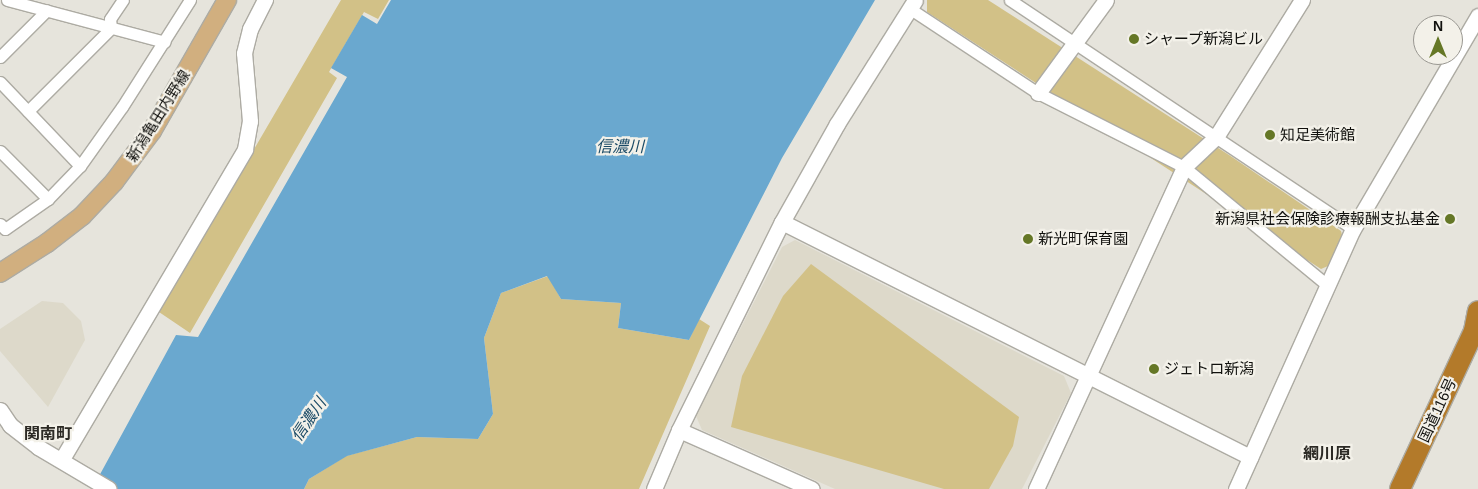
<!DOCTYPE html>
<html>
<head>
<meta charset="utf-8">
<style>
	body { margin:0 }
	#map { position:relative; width:1478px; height:489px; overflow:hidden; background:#e6e4dc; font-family:Arial,"Noto Sans JP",sans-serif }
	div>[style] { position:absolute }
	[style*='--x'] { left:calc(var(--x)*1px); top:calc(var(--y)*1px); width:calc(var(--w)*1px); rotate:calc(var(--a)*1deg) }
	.built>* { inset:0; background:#ddd9ca }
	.green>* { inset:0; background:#d2c187 }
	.water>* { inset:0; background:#6aa8cf }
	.roads { filter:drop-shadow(1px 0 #adaba3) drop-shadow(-1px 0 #adaba3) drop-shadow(0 1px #adaba3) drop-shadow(0 -1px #adaba3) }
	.street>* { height:11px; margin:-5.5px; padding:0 5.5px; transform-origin:5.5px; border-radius:5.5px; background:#fff }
	.secondary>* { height:15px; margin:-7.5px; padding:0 7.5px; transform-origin:7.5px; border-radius:7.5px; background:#fff }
	.primary>* { height:18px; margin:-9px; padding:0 9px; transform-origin:9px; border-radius:9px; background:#d1af7f }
	.highway>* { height:20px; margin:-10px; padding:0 10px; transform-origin:10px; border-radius:10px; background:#b37a2a }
	.dots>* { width:14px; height:14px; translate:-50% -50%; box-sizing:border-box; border:2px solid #f3f1e9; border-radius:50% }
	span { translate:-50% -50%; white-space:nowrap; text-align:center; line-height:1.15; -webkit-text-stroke:4.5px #f3f1e9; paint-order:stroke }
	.poi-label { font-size:15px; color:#11110e }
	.left { translate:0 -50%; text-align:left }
	.right { translate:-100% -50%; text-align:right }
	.street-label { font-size:15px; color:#11110e }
	.water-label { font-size:16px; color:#1a4a66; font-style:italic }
	.neighbourhood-label { font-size:16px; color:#2c2a25; font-weight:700 }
	.north { position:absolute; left:1413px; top:15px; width:50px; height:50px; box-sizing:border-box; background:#f3f1e9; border:1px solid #999791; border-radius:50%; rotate:0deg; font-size:14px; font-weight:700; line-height:20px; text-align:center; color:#11110e }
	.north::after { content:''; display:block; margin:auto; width:18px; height:22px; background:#657726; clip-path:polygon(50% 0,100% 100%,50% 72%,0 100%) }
</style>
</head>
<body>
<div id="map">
	<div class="built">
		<div style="clip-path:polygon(795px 240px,1064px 376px,1071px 393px,1022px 489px,835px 489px,702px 430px,696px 416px,782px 247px)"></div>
		<div style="clip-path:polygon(42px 301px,63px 303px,81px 321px,85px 340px,48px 407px,0 351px,0 329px)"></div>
	</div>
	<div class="green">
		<div style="clip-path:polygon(341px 0,389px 0,378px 19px,364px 12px,329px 72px,337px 78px,190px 333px,159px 312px)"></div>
		<div style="clip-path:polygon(927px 0,988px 0,1229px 155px,1341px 231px,1342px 235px,1328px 266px,1321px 269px,927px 12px)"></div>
		<div style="clip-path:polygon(811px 264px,1019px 417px,1013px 446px,989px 489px,944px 489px,731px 427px,742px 376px,783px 296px)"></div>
		<div style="clip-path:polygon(548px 276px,561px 299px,621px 303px,618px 328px,689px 340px,699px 319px,710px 326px,639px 489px,304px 489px,309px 479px,346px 456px,417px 437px,478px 439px,493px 414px,484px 338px,501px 293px)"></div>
	</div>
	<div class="water">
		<div style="clip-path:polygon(391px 0,875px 0,782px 158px,689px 340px,618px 328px,621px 303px,561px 299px,547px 276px,501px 293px,484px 338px,493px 414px,478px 439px,417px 437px,347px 456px,309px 479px,304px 489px,92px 489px,176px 335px,198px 337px,347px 77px,331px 68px,362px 15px,377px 24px)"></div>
	</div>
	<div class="roads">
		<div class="street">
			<div style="--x:7;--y:0;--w:163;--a:14.9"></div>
			<div style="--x:1010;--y:0;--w:412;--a:33.7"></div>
			<div style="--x:909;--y:8;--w:154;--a:33.4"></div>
			<div style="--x:1038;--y:93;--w:164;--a:26.9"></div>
			<div style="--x:1184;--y:167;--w:185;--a:39.5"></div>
			<div style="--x:0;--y:57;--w:66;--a:-45"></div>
			<div style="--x:0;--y:82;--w:116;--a:46.4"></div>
			<div style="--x:28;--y:111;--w:117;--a:-45"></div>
			<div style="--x:111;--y:28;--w:9;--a:-96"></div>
			<div style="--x:110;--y:19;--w:23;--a:-56"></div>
			<div style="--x:0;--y:151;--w:68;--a:45"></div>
			<div style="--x:0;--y:224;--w:7;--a:45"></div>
			<div style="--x:5;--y:229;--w:52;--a:-34.9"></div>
			<div style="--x:48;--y:199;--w:46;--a:-45.9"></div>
			<div style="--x:80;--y:166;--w:72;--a:-54.6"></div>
			<div style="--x:122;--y:107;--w:127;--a:-57.6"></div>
		</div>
		<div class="secondary">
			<div style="--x:1038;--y:93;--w:115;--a:-53.8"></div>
			<div style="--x:782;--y:222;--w:524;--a:26.66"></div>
			<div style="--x:0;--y:410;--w:18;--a:56"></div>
			<div style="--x:10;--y:425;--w:36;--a:38"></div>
			<div style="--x:38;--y:447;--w:82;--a:30.6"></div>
			<div style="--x:679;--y:430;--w:145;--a:23.9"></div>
			<div style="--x:62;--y:459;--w:360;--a:-59.4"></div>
			<div style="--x:245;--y:149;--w:28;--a:-80"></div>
			<div style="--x:250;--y:121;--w:68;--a:-95"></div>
			<div style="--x:244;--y:53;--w:25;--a:-76"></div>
			<div style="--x:250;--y:29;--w:33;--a:-63"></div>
			<div style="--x:654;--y:489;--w:64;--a:-67"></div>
			<div style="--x:679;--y:430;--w:232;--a:-63.7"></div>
			<div style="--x:782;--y:222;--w:112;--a:-60.7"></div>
			<div style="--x:837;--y:124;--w:146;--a:-57.8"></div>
			<div style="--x:1036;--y:489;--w:354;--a:-65.3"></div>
			<div style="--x:1184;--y:167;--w:44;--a:-43.2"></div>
			<div style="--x:1216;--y:137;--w:162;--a:-57.9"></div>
			<div style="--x:1236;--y:489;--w:285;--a:-65.8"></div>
			<div style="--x:1353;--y:229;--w:247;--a:-59.6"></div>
		</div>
		<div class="primary">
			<div style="--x:0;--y:273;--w:56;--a:-32.6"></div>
			<div style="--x:47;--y:243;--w:44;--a:-37.6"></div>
			<div style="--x:82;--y:216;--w:47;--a:-46.7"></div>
			<div style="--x:114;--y:182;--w:64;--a:-53.3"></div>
			<div style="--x:152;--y:131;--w:151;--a:-60.2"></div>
		</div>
		<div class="highway">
			<div style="--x:1400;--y:489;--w:174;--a:-64.9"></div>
			<div style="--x:1474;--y:331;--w:20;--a:-79"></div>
		</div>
	</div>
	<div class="dots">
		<div style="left:1134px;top:39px;background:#657726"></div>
		<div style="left:1270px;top:135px;background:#657726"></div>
		<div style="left:1450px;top:219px;background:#657726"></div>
		<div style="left:1028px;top:239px;background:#657726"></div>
		<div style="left:1154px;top:369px;background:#657726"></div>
	</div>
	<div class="poi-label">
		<span class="left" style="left:1144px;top:39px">シャープ新潟ビル</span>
		<span class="left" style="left:1280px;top:135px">知足美術館</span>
		<span class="right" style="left:1440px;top:219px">新潟県社会保険診療報酬支払基金</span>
		<span class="left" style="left:1038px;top:239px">新光町保育園</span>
		<span class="left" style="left:1164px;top:369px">ジェトロ新潟</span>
	</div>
	<div class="street-label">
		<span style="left:158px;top:116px;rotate:-58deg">新潟亀田内野線</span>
		<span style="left:1437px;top:410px;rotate:-65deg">国道116号</span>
	</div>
	<div class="water-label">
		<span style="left:620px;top:147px">信濃川</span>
		<span style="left:309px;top:420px;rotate:-56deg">信濃川</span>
	</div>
	<div class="neighbourhood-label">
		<span style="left:48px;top:434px">関南町</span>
		<span style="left:1327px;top:454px">網川原</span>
	</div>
	<div class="north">N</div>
</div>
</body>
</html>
